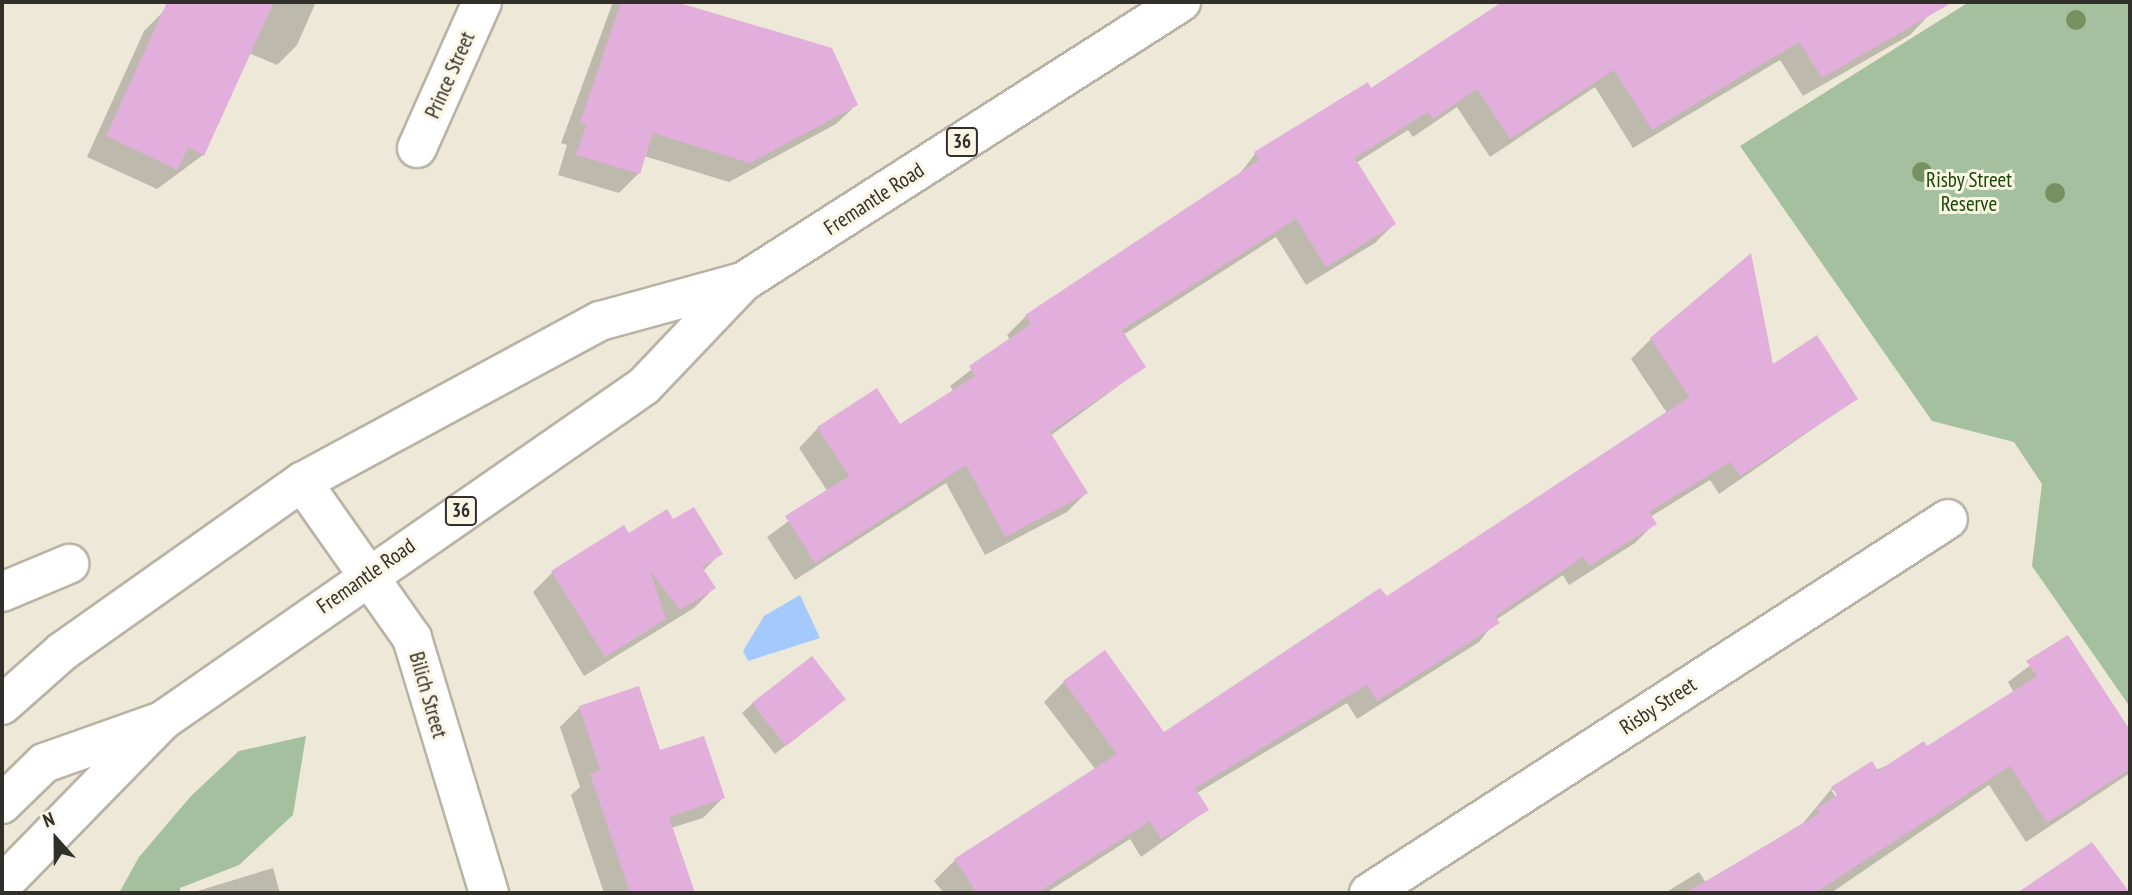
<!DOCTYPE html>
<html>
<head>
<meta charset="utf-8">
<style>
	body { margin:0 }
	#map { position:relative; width:2132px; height:895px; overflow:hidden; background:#ede8d8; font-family:"PT Sans Narrow",sans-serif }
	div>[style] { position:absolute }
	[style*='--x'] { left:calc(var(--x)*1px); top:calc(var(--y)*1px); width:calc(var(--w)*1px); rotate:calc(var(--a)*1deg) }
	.green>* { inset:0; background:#a5c09e }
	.water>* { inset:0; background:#a4cafd }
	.shadow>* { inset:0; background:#0003 }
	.building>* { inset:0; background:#e2afdc; transform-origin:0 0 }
	.roads { filter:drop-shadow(2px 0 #b8b3a4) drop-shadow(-2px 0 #b8b3a4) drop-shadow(0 2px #b8b3a4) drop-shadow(0 -2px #b8b3a4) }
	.minor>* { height:38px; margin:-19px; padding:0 19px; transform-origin:19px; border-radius:19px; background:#fff }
	.major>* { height:38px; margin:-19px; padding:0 19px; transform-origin:19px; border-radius:19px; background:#fff }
	.trees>* { width:20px; height:20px; margin:-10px; border-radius:50%; background:#769162 }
	span { translate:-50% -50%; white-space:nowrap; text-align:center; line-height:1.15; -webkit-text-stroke:6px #faf5e5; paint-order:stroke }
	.shield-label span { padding:2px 5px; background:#faf5e5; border:2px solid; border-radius:5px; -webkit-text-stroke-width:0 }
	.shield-label { font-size:19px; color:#312f29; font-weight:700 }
	.street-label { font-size:21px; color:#312f29 }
	.park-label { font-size:21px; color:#154a02 }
	.frame { position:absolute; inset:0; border:4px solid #312f29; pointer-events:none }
	.north { position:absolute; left:21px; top:804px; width:70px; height:70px; -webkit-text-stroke:5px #faf5e5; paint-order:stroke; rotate:339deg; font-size:19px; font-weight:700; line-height:28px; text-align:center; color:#312f29 }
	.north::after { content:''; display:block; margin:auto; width:24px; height:32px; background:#312f29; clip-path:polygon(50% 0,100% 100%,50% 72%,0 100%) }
</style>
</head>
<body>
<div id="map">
	<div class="green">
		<div style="clip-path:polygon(1969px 2px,2130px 2px,2130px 707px,2032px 566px,2042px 484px,2014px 442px,1932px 421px,1740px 146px)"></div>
		<div style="clip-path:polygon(306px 736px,293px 815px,239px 865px,180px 888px,180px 893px,119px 893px,139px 857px,191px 796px,239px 751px)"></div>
	</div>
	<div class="water">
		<div style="clip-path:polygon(800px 595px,820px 638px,748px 661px,743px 651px,764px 616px)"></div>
	</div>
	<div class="shadow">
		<div style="clip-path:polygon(175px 2px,316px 2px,297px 45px,277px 65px,249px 53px,203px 155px,157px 189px,87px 157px,144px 31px,164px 11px,169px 14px)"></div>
		<div style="clip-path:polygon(613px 2px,670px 2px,830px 49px,856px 105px,836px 124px,729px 182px,644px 156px,639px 173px,619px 193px,558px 175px,567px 145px,561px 143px)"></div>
		<div style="clip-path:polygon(1505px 2px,1533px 2px,1545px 21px,1577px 2px,1911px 2px,1928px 16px,1910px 35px,1803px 96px,1780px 60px,1633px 148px,1595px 87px,1490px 157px,1457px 107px,1413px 137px,1408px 130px,1356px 163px,1394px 224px,1375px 243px,1306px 285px,1276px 237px,1123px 335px,1144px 367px,1050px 436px,1086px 493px,1067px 512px,985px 555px,946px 483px,795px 580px,767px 537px,828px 492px,799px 448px,818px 428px,900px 426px,954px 392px,950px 386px,1010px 340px,1007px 335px,1026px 316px,1238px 176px,1255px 154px,1367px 85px,1371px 91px)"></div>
		<div style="clip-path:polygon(1651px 339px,1772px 367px,1856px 399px,1719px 494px,1710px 480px,1650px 517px,1654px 524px,1635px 543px,1569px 585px,1563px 575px,1496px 620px,1479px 642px,1357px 719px,1347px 703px,1197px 793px,1207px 810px,1141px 857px,1130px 839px,1046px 893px,944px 893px,934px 881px,953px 862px,1096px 770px,1044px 702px,1064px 682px,1105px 653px,1163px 735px,1386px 599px,1667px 413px,1631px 359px)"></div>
		<div style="clip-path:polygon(672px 521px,720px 554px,703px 571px,714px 588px,694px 608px,584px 676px,533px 592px,553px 572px)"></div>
		<div style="clip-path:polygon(evenodd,2068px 637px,2130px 733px,2130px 773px,2026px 842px,1989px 785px,1831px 893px,1665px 893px,1699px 872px,1706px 883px,1800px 827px,1832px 788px,1927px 749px,2014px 693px,2008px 682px,2068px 637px,1831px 790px,1836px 790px,1840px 803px,1831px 790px)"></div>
		<div style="clip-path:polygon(844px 699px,775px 754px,742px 713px,753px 703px)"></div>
		<div style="clip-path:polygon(580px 707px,723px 798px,703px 818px,671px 828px,693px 893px,604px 893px,571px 795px,580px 787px,560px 727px)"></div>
		<div style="clip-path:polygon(2092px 844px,2128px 893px,2020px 893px)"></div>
		<div style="clip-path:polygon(273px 868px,280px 893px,191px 893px)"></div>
	</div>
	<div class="building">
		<div style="clip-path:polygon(167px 2px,274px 2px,204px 156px,188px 147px,178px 170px,106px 136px)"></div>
		<div style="clip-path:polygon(621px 2px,676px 2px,832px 48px,858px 105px,750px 163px,653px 133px,640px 174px,576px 155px,586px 125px,580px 123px)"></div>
		<div style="clip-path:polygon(1502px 2px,1953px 2px,1822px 78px,1799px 42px,1652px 130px,1614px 70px,1510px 139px,1477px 89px,1433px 119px,1428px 112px,1355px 158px,1396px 224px,1326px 267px,1296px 219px,1122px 330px,1146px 367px,1050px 432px,1088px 493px,1005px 537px,966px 465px,815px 563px,785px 516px,849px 476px,817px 427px,877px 388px,900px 424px,975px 376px,969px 366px,1031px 324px,1025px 315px,1259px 160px,1254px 152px,1368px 82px,1371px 88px)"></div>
		<div style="clip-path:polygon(1751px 253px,1773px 364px,1817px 335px,1858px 399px,1740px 476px,1730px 462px,1649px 512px,1657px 524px,1589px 566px,1583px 557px,1495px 616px,1500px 623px,1377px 701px,1367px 685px,1195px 788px,1209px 810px,1161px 839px,1150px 821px,1037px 893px,977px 893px,954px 859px,1117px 754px,1063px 681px,1105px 650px,1164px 732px,1380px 588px,1387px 596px,1689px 397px,1650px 338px)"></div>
		<div style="clip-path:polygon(694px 507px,723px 554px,702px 567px,716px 588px,680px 610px,650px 571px,666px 619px,605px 657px,551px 571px,624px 525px,629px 533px,667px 509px,673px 519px)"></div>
		<div style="clip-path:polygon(2068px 635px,2130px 730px,2130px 769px,2047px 823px,2010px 766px,1815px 893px,1686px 893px,1820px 813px,1817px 808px,1837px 795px,1831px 787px,1872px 761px,1878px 771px,1924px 741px,1927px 746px,2037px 676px,2026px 661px)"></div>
		<div style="left:812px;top:656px;width:55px;height:76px;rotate:52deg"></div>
		<div style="clip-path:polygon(639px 686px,660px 750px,704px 736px,725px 798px,669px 817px,695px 893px,630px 893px,590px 774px,600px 770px,579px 706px)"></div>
		<div style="clip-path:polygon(2092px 842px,2130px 893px,2017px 893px)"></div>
	</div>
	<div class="roads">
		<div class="minor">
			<div style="--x:417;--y:148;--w:160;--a:-66"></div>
			<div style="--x:302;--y:482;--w:191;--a:54.8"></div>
			<div style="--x:412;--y:638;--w:266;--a:73.2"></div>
			<div style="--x:2;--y:592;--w:73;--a:-22.7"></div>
			<div style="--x:2;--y:804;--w:59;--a:-44.3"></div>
			<div style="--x:44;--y:763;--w:125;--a:-19.6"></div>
			<div style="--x:1369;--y:893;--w:689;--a:-32.86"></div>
		</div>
		<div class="major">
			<div style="--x:2;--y:705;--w:81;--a:-41.5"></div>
			<div style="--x:63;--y:651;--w:293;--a:-35.3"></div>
			<div style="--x:302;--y:482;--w:339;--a:-28.4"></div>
			<div style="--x:600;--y:321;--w:148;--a:-15.3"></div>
			<div style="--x:2;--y:885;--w:229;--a:-45.7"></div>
			<div style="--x:162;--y:721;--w:587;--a:-34.8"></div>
			<div style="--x:644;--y:386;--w:144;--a:-46.4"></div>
			<div style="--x:743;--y:282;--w:520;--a:-32.59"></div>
		</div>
	</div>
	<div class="trees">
		<div style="left:2076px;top:20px"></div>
		<div style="left:1922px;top:172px"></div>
		<div style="left:2055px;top:193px"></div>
	</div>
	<div class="shield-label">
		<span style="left:962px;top:142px">36</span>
		<span style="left:461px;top:511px">36</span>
	</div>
	<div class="street-label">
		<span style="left:450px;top:75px;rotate:-66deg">Prince Street</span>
		<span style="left:874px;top:199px;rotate:-33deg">Fremantle Road</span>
		<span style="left:366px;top:576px;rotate:-35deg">Fremantle Road</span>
		<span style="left:428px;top:695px;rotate:74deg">Bilich Street</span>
		<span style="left:1658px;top:706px;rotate:-33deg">Risby Street</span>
	</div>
	<div class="park-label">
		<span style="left:1969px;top:192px">Risby Street<br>Reserve</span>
	</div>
	<div class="frame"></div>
	<div class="north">N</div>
</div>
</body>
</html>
